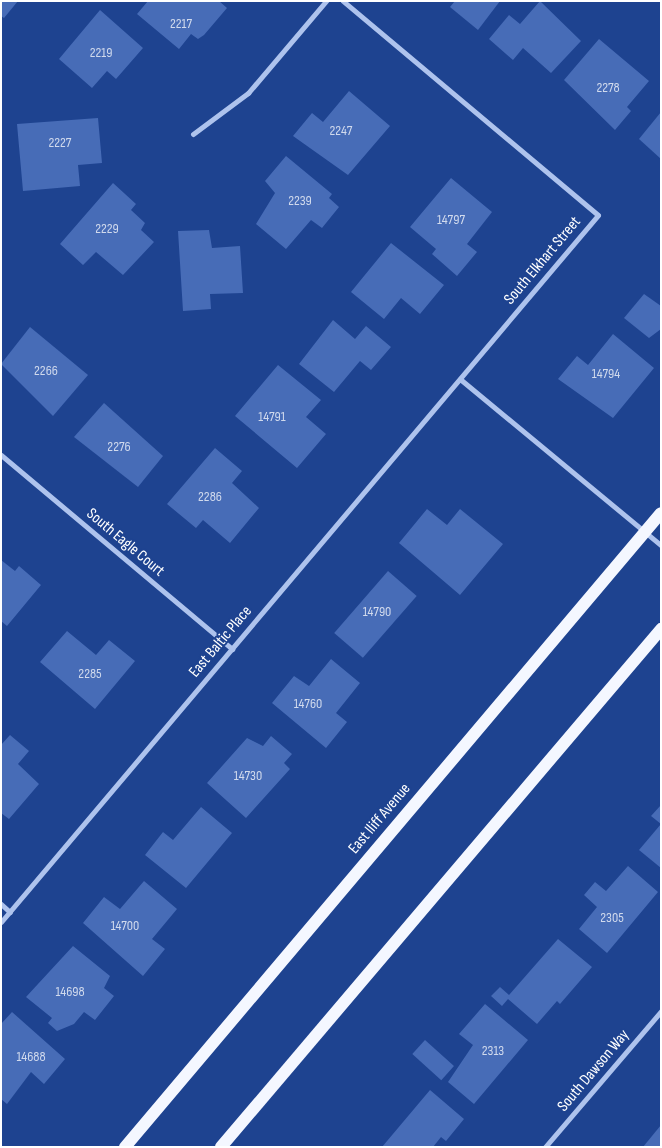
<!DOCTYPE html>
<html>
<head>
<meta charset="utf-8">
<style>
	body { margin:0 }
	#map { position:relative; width:662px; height:1148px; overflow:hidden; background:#1e4390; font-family:"Sofia Sans Condensed",sans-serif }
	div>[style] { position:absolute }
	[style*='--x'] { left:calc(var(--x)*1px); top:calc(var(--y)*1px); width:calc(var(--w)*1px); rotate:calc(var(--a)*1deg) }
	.building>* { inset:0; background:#476cb7; transform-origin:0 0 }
	.street>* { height:5px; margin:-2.5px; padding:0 2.5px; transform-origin:2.5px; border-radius:2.5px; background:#aec3ed }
	.primary>* { height:12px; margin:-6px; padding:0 6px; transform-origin:6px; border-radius:6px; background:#f4f7ff }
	span { translate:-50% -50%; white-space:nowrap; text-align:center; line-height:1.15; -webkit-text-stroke:4px #1e4390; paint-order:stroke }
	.number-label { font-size:14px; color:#d1daed }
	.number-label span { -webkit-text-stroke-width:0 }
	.street-label { font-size:16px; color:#fff }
	.frame { position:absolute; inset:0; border:2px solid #fff; pointer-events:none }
</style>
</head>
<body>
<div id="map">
	<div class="building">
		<div style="clip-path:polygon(1px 1px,18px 1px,4px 18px,1px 16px)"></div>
		<div style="clip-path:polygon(148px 1px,219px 1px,227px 8px,204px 35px,198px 39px,191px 34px,179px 49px,137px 14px)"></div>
		<div style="clip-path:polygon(455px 1px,500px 1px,478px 30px,450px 7px)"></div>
		<div style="clip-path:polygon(540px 1px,581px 41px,551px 73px,523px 48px,513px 60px,489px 39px,509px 15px,520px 24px)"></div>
		<div style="clip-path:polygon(100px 10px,143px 48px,116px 79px,107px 71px,92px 88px,59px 59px)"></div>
		<div style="clip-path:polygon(599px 39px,649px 81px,627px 107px,631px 111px,615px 130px,564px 80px)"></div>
		<div style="clip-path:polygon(349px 91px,390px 126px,348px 175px,293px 136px,312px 113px,323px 122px)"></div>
		<div style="clip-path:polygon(661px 112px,661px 159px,639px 139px)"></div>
		<div style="clip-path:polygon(98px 118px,102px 163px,78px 165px,80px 186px,23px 191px,17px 124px)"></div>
		<div style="clip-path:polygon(286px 156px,332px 194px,329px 198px,339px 207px,322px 228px,311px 220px,286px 249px,256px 224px,275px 193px,265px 181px)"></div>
		<div style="clip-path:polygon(451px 178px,492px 212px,467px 244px,477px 252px,457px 276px,432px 254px,436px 249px,410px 227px)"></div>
		<div style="clip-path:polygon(113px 183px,136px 204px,131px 210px,145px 223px,141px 230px,154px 242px,123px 275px,96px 252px,83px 265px,60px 244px)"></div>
		<div style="clip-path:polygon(209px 230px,212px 248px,240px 246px,243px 293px,210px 294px,211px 309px,183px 311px,178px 231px)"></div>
		<div style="clip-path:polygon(391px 243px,444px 285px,420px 314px,401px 298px,384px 319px,351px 292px)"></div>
		<div style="clip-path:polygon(644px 294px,661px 306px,661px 329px,649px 338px,624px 318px)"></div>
		<div style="clip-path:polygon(333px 320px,355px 339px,366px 326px,391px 347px,371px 370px,360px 361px,334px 392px,299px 364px)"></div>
		<div style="clip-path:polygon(30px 327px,88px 375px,53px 416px,1px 364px)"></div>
		<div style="clip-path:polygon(613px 334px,654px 368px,613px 418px,558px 379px,577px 356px,588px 365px)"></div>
		<div style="clip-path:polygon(278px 365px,321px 400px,306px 417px,326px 434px,297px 468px,235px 416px)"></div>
		<div style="clip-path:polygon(104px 403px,163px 456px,138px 487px,74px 437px)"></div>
		<div style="clip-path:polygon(215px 448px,242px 471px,232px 483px,259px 508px,230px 543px,203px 520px,196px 528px,167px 504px)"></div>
		<div style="clip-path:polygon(427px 509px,447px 525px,460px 509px,503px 544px,460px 595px,399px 543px)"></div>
		<div style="clip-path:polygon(1px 560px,15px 571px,19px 566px,41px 585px,7px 626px,1px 621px)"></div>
		<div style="left:388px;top:571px;width:38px;height:82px;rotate:41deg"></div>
		<div style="clip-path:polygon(67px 631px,96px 655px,109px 640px,135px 661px,95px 709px,40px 662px)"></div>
		<div style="clip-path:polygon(331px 659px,360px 683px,336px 713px,347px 722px,326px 748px,272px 703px,294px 676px,309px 686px)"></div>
		<div style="clip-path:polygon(10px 735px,29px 751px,18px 764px,39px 784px,9px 819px,1px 813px,1px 745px)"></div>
		<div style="clip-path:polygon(271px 736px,292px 754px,284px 763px,290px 769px,246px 818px,207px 783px,247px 738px,263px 746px)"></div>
		<div style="clip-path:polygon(661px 805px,661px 824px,651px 816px)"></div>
		<div style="clip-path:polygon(201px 807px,232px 833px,186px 888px,145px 855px,163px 832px,173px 840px)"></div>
		<div style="clip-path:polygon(661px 824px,661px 868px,639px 850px)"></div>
		<div style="clip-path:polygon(628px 866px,658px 892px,607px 953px,579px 929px,597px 907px,584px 895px,595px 882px,606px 891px)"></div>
		<div style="clip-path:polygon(144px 881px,177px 909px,152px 939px,165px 949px,143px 976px,83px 923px,104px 897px,120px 909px)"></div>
		<div style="clip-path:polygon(558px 939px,592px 967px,560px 1004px,557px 1001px,537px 1024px,508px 999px,502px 1006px,491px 996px,500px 987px,509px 995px)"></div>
		<div style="clip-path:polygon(73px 946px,110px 976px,104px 988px,114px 996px,95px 1020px,84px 1012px,74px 1024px,57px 1031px,48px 1023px,52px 1018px,26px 997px)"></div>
		<div style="clip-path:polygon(485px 1004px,528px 1040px,474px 1104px,448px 1082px,473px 1045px,459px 1034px)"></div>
		<div style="clip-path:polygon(12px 1012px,65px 1059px,44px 1084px,31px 1072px,7px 1104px,1px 1099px,1px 1024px)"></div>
		<div style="left:425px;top:1040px;width:39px;height:19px;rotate:42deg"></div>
		<div style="clip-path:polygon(430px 1090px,464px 1119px,446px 1141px,441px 1137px,433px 1147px,382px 1147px)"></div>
		<div style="clip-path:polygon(661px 1125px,661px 1147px,643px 1147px)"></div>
	</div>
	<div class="street">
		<div style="--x:193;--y:134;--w:69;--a:-36.7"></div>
		<div style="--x:248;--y:93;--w:121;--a:-49.7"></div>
		<div style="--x:460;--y:379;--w:261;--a:39.6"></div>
		<div style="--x:1;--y:455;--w:302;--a:40"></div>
		<div style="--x:1;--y:904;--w:12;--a:42"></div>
		<div style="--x:1;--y:922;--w:925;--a:-49.82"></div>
		<div style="--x:598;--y:215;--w:333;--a:-140"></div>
		<div style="--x:545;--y:1147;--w:179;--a:-49.5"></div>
	</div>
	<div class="primary">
		<div style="--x:125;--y:1147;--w:830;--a:-49.79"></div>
		<div style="--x:221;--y:1147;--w:680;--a:-49.65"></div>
	</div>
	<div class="number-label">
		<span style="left:181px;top:24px">2217</span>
		<span style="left:101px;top:53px">2219</span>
		<span style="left:608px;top:88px">2278</span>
		<span style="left:341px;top:131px">2247</span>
		<span style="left:60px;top:143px">2227</span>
		<span style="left:300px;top:201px">2239</span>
		<span style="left:451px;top:220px">14797</span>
		<span style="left:107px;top:229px">2229</span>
		<span style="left:46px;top:371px">2266</span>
		<span style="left:606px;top:374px">14794</span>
		<span style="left:272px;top:417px">14791</span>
		<span style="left:119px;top:447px">2276</span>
		<span style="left:210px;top:497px">2286</span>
		<span style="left:377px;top:612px">14790</span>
		<span style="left:90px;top:674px">2285</span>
		<span style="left:308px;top:704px">14760</span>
		<span style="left:248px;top:776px">14730</span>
		<span style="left:612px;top:918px">2305</span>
		<span style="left:125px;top:926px">14700</span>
		<span style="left:70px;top:992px">14698</span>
		<span style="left:493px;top:1051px">2313</span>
		<span style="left:31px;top:1057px">14688</span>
	</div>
	<div class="street-label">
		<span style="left:543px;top:261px;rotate:-50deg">South Elkhart Street</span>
		<span style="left:125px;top:543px;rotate:40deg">South Eagle Court</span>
		<span style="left:221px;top:642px;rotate:-50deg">East Baltic Place</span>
		<span style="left:380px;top:819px;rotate:-50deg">East Iliff Avenue</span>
		<span style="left:594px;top:1071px;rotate:-50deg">South Dawson Way</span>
	</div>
	<div class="frame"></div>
</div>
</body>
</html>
